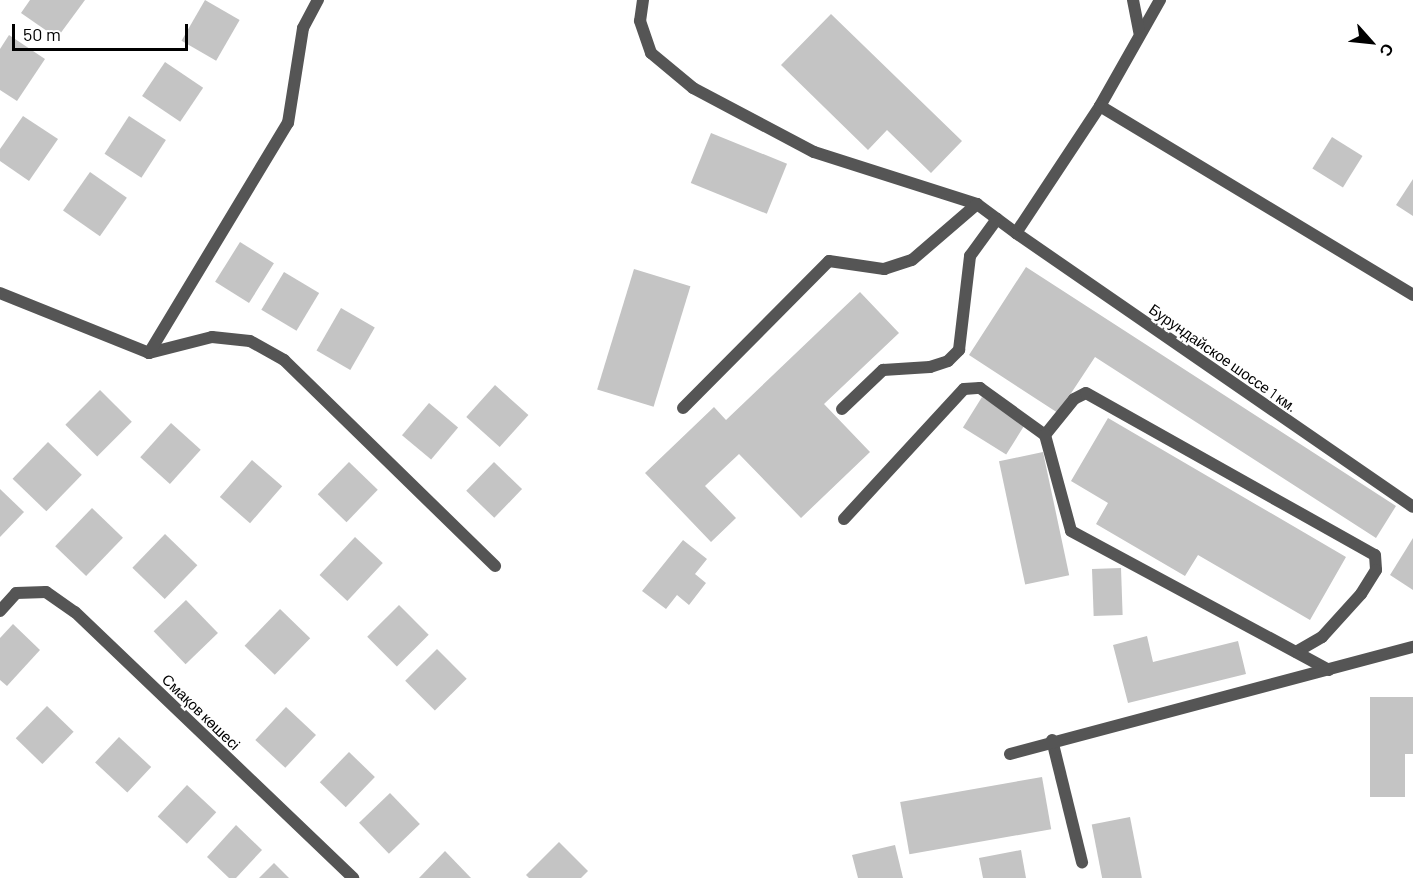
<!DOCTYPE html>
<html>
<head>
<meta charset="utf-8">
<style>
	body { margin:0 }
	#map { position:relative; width:1413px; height:878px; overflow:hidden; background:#fff; font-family:Barlow,sans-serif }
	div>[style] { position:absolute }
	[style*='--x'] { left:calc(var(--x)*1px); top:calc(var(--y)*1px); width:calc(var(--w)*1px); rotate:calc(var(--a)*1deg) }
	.building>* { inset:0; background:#c4c4c4; transform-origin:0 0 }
	.lane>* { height:12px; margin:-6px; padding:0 6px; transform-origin:6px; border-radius:6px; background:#555 }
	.street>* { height:12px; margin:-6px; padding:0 6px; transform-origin:6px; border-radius:6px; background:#555 }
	span { translate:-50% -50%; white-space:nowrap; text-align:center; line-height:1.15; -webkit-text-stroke:5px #fff; paint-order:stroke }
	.street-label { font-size:15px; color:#000 }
	.north { position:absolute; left:1341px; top:12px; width:60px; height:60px; -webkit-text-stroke:4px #fff; paint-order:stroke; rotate:117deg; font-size:16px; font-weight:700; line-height:24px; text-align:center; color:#000 }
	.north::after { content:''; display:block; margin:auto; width:21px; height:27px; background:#000; clip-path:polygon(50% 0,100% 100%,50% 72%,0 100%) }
	.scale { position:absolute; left:12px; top:24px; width:176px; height:27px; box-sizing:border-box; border:3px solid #000; border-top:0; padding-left:8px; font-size:18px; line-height:21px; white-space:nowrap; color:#000; -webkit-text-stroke:4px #fff; paint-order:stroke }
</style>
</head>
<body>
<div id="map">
	<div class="building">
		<div style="clip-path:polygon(30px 0,85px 0,57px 38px,21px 13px)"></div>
		<div style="left:205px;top:0;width:40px;height:47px;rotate:30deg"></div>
		<div style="clip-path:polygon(831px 14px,962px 141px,931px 173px,887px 130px,868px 150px,781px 65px)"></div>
		<div style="clip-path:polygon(9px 35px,45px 59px,17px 101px,0 90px,0 49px)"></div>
		<div style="left:165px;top:62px;width:46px;height:41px;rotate:34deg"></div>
		<div style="clip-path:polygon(23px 116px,58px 139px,29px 181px,0 161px,0 149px)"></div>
		<div style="left:129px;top:116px;width:44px;height:45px;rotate:33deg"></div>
		<div style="left:711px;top:133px;width:82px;height:54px;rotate:22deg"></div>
		<div style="left:1332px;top:137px;width:36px;height:37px;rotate:32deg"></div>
		<div style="left:90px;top:172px;width:45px;height:47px;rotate:35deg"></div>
		<div style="clip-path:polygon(1413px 179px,1413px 216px,1396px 205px)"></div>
		<div style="left:240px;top:242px;width:40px;height:47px;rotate:32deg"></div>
		<div style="clip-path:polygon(1026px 267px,1396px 506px,1376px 538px,1095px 357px,1058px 413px,969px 355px)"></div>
		<div style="left:634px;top:269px;width:59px;height:126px;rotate:17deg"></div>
		<div style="left:284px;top:272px;width:41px;height:44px;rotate:31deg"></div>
		<div style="clip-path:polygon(860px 292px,899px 333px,824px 404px,870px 452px,801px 518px,739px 454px,705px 486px,736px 518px,711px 542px,645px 473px,714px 407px,726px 420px)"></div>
		<div style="left:341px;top:308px;width:39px;height:49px;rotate:30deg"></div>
		<div style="left:495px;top:385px;width:45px;height:43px;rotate:42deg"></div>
		<div style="left:100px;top:390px;width:45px;height:49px;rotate:45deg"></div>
		<div style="left:982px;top:397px;width:51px;height:36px;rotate:32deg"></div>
		<div style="left:429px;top:403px;width:38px;height:42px;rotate:40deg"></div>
		<div style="clip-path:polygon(1108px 418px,1346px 557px,1310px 620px,1198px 555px,1185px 576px,1096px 524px,1108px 503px,1071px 481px)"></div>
		<div style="left:171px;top:423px;width:40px;height:46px;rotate:42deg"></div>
		<div style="left:48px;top:442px;width:47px;height:51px;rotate:44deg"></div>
		<div style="left:1043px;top:452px;width:126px;height:45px;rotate:78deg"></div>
		<div style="left:252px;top:460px;width:40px;height:49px;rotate:41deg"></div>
		<div style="left:349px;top:462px;width:40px;height:45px;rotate:44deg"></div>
		<div style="left:494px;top:462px;width:39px;height:40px;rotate:44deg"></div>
		<div style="clip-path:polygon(0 489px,24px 512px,0 537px)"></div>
		<div style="left:92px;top:508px;width:43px;height:53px;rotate:44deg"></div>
		<div style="left:165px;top:534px;width:45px;height:47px;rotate:44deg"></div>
		<div style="left:355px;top:537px;width:38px;height:52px;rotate:43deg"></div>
		<div style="clip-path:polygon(1413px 538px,1413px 590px,1390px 575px)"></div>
		<div style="clip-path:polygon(683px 540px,707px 559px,695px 574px,706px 583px,689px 605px,677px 595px,666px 609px,642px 591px)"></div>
		<div style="left:1121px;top:568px;width:47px;height:29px;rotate:88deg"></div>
		<div style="left:186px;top:600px;width:46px;height:45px;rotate:46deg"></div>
		<div style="left:399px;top:605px;width:42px;height:45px;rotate:45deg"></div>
		<div style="left:280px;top:609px;width:42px;height:51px;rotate:44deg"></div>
		<div style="clip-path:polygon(13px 624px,40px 650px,7px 686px,0 680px,0 638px)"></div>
		<div style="clip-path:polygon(1147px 636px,1153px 662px,1238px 641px,1246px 674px,1128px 703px,1113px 645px)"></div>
		<div style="left:437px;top:649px;width:42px;height:45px;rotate:45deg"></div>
		<div style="clip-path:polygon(1370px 697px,1413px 697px,1413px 754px,1405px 754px,1405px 797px,1370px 797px)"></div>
		<div style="left:47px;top:706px;width:37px;height:45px;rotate:44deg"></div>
		<div style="left:286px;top:707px;width:41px;height:45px;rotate:43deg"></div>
		<div style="left:119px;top:737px;width:44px;height:35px;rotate:43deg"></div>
		<div style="left:349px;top:752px;width:36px;height:42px;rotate:44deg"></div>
		<div style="left:1042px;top:777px;width:53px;height:144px;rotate:80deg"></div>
		<div style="left:187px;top:785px;width:40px;height:43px;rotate:43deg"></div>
		<div style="left:390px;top:793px;width:43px;height:43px;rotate:46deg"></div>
		<div style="left:1130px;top:817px;width:62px;height:39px;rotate:79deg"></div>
		<div style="clip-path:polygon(236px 825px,262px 850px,236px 878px,229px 878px,207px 857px)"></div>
		<div style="clip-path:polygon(559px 842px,588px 871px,581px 878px,529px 878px,526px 875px)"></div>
		<div style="clip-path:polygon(895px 845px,903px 878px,858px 878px,852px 855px)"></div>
		<div style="clip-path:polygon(1021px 850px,1026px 878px,983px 878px,979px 858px)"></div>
		<div style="clip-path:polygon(445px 851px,471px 878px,419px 878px)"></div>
		<div style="clip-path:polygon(274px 863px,289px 878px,259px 878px)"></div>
	</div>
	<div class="lane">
		<div style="--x:643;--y:0;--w:21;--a:98"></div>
		<div style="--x:640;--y:21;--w:34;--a:71"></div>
		<div style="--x:651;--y:53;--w:55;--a:39.8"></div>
		<div style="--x:693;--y:88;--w:137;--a:27.9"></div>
		<div style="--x:814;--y:152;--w:171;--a:17.7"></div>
		<div style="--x:977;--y:204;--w:49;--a:36.6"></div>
		<div style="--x:1016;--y:233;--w:152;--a:-56.5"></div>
		<div style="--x:1100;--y:106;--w:122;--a:-60.5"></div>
		<div style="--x:1133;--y:0;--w:33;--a:79"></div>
		<div style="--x:1100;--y:106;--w:366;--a:31.1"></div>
		<div style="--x:683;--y:408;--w:207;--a:-45.2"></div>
		<div style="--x:829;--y:261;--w:56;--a:8.3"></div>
		<div style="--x:884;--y:269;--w:29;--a:-18"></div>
		<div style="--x:912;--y:260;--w:86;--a:-40.7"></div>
		<div style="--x:842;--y:409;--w:57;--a:-43.6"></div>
		<div style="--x:883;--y:370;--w:47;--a:-3.7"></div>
		<div style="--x:930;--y:367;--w:19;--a:-18"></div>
		<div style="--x:948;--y:361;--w:16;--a:-45"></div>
		<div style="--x:959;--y:350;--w:95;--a:-83.3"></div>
		<div style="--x:970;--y:256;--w:46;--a:-53.9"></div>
		<div style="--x:1045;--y:435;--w:46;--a:-51.1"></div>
		<div style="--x:1074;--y:399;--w:13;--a:-27"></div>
		<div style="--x:1086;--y:393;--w:331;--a:29.3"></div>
		<div style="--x:1375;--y:555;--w:15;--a:86"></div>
		<div style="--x:1376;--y:570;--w:28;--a:122"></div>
		<div style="--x:1361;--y:594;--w:58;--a:132.2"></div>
		<div style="--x:1322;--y:637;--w:30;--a:150"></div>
		<div style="--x:844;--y:519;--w:177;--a:-47.3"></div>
		<div style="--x:964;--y:389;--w:16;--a:-4"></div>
		<div style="--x:980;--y:388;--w:80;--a:35.9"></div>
		<div style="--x:1045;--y:435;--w:99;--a:74.8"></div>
		<div style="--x:1071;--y:531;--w:293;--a:28.3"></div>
		<div style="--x:1052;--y:740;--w:126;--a:76.2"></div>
	</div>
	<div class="street">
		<div style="--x:1016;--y:233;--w:482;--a:34.6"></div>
		<div style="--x:0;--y:293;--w:161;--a:21.9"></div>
		<div style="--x:149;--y:353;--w:65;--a:-14.3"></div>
		<div style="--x:212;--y:337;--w:38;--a:6"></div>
		<div style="--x:250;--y:341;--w:39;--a:29"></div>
		<div style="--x:284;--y:360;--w:295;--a:44.3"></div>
		<div style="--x:149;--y:353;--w:269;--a:-58.9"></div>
		<div style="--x:288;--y:123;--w:96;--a:-81"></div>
		<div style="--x:303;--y:28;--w:32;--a:-62"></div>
		<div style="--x:0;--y:611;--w:24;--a:-48"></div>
		<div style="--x:16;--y:593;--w:30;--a:-2"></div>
		<div style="--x:46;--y:592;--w:35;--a:35"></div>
		<div style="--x:75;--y:612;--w:385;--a:43.7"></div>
		<div style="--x:1010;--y:754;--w:417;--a:-14.9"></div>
	</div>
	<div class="street-label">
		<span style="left:1223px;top:358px;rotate:35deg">Бурундайское шоссе 1 км.</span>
		<span style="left:201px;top:712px;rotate:44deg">Смақов көшесі</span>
	</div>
	<div class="north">С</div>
	<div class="scale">50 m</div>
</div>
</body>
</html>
